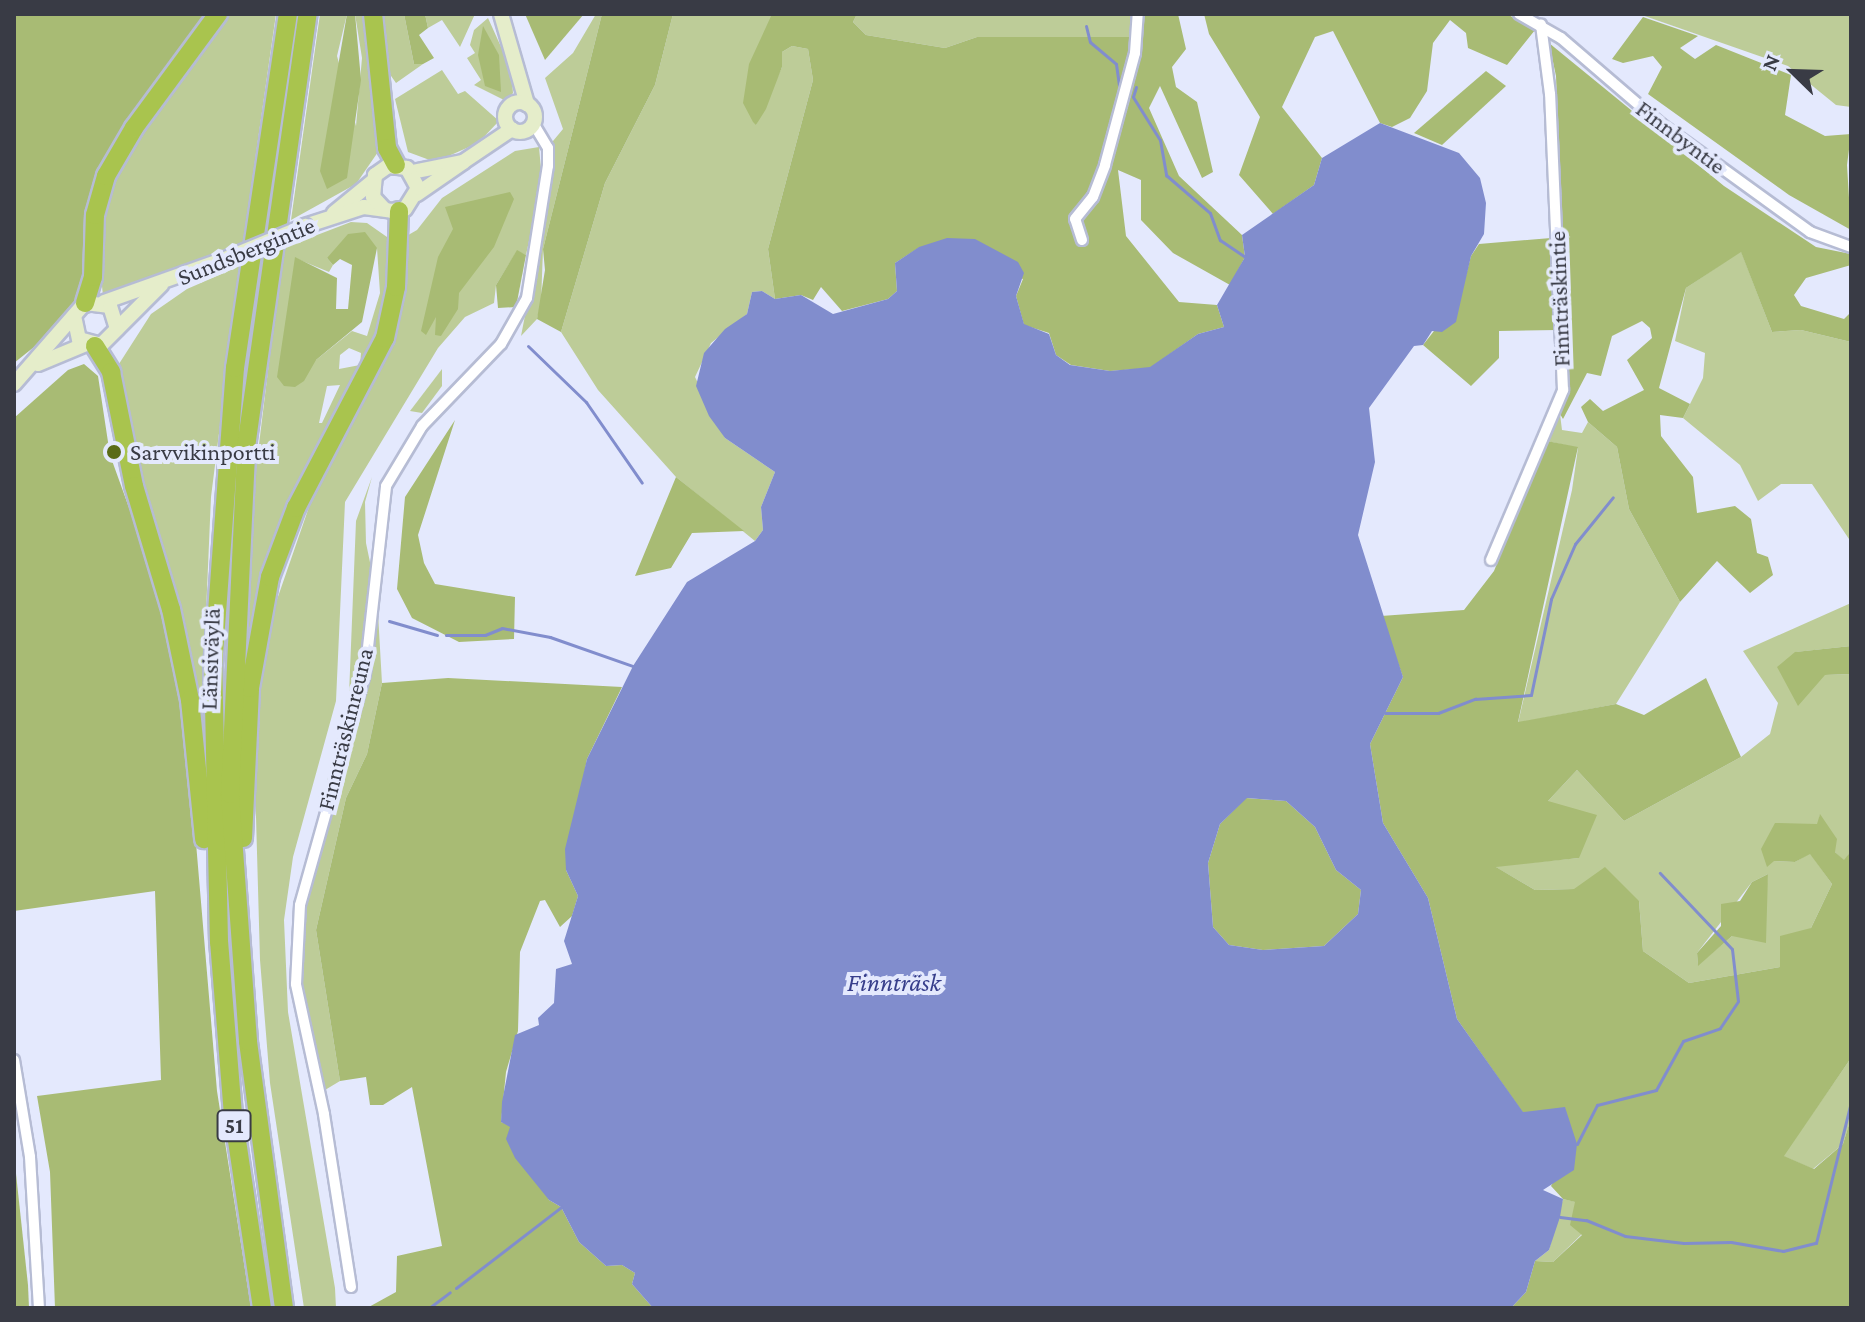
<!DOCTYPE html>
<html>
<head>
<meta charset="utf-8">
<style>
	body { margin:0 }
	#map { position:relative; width:1865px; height:1322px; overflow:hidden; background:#e4e9fd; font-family:"Crimson Pro",serif }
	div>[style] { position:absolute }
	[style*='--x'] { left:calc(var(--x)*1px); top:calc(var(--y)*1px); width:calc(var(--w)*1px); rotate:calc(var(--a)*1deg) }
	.green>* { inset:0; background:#bdcc98 }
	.forest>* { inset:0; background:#a8bb74 }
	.water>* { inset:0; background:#818dcd }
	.stream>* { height:3px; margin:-1.5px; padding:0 1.5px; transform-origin:1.5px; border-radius:1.5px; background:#818dcd }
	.roads { filter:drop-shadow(2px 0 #b6bcd4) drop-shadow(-2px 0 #b6bcd4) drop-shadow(0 2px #b6bcd4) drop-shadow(0 -2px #b6bcd4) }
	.street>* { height:10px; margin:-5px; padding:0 5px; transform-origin:5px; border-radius:5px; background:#fff }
	.secondary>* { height:14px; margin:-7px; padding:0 7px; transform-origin:7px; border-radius:7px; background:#e5edca }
	.secondary>.ring { margin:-7px; padding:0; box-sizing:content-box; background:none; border:14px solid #e5edca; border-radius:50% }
	.highway>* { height:18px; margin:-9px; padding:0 9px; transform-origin:9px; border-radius:9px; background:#a9c44e }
	.bridges { filter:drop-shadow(2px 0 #b6bcd4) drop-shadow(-2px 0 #b6bcd4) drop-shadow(0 2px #b6bcd4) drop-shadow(0 -2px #b6bcd4) }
	.secondary-bridge>* { height:14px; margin:-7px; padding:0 7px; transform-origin:7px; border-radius:7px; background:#e5edca }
	.dots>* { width:22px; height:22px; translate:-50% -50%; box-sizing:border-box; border:4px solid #e4e9fd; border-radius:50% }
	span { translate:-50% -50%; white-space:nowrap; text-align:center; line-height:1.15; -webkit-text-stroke:8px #e4e9fd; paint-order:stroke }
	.shield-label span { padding:2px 6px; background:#e4e9fd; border:2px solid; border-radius:6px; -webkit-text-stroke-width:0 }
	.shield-label { font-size:22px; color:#393b45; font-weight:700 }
	.street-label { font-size:24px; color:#393b45 }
	.poi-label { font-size:24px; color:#393b45 }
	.left { translate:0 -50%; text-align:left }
	.water-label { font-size:26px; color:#373e8b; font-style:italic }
	.frame { position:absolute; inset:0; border:16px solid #393b45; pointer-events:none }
	.north { position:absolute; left:1753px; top:32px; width:80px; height:80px; -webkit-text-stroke:6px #e4e9fd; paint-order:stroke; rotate:293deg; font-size:22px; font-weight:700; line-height:32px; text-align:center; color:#393b45 }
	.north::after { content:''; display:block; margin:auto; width:28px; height:36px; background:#393b45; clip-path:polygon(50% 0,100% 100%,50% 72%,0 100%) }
</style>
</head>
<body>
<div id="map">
	<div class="green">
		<div style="clip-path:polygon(228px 14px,276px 14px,243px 244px,116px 297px,103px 296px,98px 245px,109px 189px,135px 138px)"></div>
		<div style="clip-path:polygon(320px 14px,347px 14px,337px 56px,356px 126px,362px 58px,355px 14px,366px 14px,378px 152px,356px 184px,291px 220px)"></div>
		<div style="clip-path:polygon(380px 14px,404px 14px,414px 64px,423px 64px,396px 83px,389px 73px)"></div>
		<div style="clip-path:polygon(425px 14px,475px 14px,460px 47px,442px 20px,428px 28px)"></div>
		<div style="clip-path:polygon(596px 14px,602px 14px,543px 249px,541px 303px,537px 319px,521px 336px,551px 183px,553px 141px,563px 129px,545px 78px,573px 53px)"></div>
		<div style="clip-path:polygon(673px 14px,772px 14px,756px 125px,782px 67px,782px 52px,792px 46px,808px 49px,813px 80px,768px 249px,775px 299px,762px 291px,752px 292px,747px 314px,711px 343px,695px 377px,725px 438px,775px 472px,761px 507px,763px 530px,755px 541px,676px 477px,598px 390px,561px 332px,605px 183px,655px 85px)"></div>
		<div style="clip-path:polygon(857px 14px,1138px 14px,1137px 37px,977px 37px,945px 48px,866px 35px,853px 22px)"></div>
		<div style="clip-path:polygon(1639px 14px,1851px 14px,1851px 107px,1836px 105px,1788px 66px)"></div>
		<div style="clip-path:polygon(488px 18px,511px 69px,513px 93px,506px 101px,474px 85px,481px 80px,467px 58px,475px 53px,470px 45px,474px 30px)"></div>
		<div style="clip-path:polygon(442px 70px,458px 94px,465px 91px,499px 121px,478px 143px,435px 162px,408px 152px,395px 99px)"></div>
		<div style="clip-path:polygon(539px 147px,542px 180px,526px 255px,517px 251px,496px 285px,494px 303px,465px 317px,438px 348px,345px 502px,336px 701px,293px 857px,284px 920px,288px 1012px,335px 1288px,336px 1308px,304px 1308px,270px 1083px,260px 960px,255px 781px,257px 712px,271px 617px,318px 481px,388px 350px,403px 238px,417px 230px,442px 198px,515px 151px)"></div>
		<div style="clip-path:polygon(evenodd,351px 222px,367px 223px,387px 237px,390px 294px,384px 328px,312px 464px,245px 663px,255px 477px,283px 248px,351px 222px,377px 248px,380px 293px,367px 336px,352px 331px,316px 360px,295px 258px,329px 272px,333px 265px,327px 258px,377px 248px,351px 222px,349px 348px,361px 353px,360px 365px,339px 369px,340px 355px,349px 348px,351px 222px,340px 385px,322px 423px,319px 423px,327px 386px,340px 385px)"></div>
		<div style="clip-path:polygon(1741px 251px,1772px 332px,1801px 330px,1851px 342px,1851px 542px,1812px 484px,1781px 484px,1758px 501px,1740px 465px,1683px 418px,1703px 378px,1705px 353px,1675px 341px,1686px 288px)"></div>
		<div style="clip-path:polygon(240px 266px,211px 497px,201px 729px,186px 631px,146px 500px,117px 367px,151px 314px,187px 289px)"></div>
		<div style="clip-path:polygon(442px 369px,442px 386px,422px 413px,410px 411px)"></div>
		<div style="clip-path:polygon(1560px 414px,1562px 430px,1582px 433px,1588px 422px,1617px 447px,1629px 509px,1680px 602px,1616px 704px,1518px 723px,1572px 490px,1578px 448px,1547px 441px)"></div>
		<div style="clip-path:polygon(372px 477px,365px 502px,366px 543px,377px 596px,382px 683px,367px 754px,346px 798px,316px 930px,340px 1081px,315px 1096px,295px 976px,298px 894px,349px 695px,356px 521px)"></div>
		<div style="clip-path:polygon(evenodd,1851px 603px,1851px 646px,1796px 652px,1825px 675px,1851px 674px,1851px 851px,1844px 861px,1835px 852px,1820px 815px,1818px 824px,1774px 861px,1795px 862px,1810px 853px,1832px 884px,1811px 928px,1780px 967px,1689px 983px,1643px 951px,1639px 901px,1574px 889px,1535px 890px,1494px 866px,1579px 858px,1547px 802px,1577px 770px,1624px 821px,1741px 757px,1770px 734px,1778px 703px,1743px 651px,1851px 603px,1768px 874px,1766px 893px,1732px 936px,1698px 965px,1697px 953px,1752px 882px,1768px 874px)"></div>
		<div style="clip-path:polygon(1851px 1058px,1851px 1118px,1843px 1144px,1813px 1169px,1783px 1156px)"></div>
		<div style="clip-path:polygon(1563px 1199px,1576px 1202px,1582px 1234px,1553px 1262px,1535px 1261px,1549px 1250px)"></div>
	</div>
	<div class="forest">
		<div style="clip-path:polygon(14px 14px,208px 14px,102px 165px,88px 203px,81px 296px,59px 327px,14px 363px)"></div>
		<div style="clip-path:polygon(347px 14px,355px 14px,361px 80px,347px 178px,327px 189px,320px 171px)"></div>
		<div style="clip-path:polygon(404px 14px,425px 14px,428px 28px,419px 35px,434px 58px,423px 64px,414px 64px)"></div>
		<div style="clip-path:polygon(525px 14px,584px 14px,545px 60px)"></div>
		<div style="clip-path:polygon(602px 14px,673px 14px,655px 85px,605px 183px,561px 332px,537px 319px,545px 270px,543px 249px)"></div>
		<div style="clip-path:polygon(772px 14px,857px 14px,853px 22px,866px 35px,945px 48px,977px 37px,1136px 37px,1138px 14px,1178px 14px,1186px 49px,1172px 67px,1176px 87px,1197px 102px,1213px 172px,1202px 178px,1160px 86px,1149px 108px,1179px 176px,1242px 235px,1245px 257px,1230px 285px,1173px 253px,1141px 220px,1141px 180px,1118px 170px,1126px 236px,1179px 302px,1217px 305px,1224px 327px,1198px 334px,1150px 368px,1110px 371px,1071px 365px,1056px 355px,1049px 333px,1024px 325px,1016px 296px,1023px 279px,920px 247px,895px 263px,897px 291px,888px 299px,842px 311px,821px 287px,813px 300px,801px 295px,775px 299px,768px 249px,813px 80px,808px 49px,792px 46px,782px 52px,782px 67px,766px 109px,756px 125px,753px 122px,743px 103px,749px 64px)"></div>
		<div style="clip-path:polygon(1204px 14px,1507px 14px,1535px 30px,1507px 65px,1468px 48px,1466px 33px,1450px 20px,1433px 43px,1427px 91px,1410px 118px,1392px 127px,1380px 123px,1333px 31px,1315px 37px,1282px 107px,1322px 158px,1314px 185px,1273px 214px,1239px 175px,1260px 117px,1209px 34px)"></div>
		<div style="clip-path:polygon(1643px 17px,1698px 36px,1680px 48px,1695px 59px,1716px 45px,1791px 75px,1785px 115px,1825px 136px,1851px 134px,1847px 165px,1851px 230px,1789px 195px,1648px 94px,1662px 67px,1653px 56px,1623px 63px,1612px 59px)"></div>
		<div style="clip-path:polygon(483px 26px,499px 55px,501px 92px,485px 86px,478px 55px)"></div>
		<div style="clip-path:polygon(1549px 43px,1724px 186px,1816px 247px,1851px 254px,1851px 265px,1806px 278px,1794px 295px,1801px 306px,1844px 319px,1851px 312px,1851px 342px,1801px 330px,1772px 332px,1741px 252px,1686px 288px,1659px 388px,1690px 404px,1683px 418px,1660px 415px,1661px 436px,1693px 477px,1697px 513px,1735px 506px,1751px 519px,1757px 553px,1768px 557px,1773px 575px,1750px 593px,1717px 561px,1680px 602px,1629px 509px,1617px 447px,1588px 422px,1581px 407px,1590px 399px,1603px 411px,1644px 390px,1627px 360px,1652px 338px,1650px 328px,1642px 321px,1612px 336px,1601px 376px,1587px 373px,1563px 419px,1560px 414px,1567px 392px,1566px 328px,1556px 76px)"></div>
		<div style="clip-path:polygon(1486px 71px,1506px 86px,1442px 145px,1414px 133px)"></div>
		<div style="clip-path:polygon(510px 192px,514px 199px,494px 247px,459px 293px,458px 309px,441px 336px,435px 335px,436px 317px,426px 335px,421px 331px,438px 257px,453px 229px,445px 207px)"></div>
		<div style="clip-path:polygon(365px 232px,377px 248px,362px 322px,316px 360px,304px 381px,295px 387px,284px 386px,277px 377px,295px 257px,337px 278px,336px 309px,348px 309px,352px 265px,340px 259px,333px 265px,327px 258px,348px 234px)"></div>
		<div style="clip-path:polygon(1551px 238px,1557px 330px,1499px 331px,1499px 358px,1471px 386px,1423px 345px,1460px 298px,1471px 256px,1479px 244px)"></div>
		<div style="clip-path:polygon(517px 250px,526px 255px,516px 307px,498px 308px,496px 285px)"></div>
		<div style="clip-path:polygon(84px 364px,98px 376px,110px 455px,159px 591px,185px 713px,217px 1091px,251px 1308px,55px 1308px,50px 1172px,37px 1096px,161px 1080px,155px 891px,14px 911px,14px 418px,68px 370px)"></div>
		<div style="clip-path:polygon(455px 420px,418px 535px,424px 563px,435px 584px,515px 597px,514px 639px,459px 642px,412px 618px,397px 589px,405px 497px)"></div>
		<div style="clip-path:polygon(1547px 441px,1578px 447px,1518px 722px,1616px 704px,1644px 715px,1706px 678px,1741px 757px,1624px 821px,1577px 770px,1548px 801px,1597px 815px,1579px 858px,1496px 867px,1535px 890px,1574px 889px,1605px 867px,1639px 901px,1643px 951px,1689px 983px,1780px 967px,1780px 936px,1811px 928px,1832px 884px,1810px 854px,1795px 862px,1774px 861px,1767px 867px,1761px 849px,1775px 823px,1817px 824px,1820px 814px,1837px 839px,1835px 852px,1844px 860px,1851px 851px,1851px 1058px,1784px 1156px,1814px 1169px,1843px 1144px,1851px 1118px,1851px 1308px,1511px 1308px,1526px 1292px,1535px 1261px,1553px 1262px,1582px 1235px,1570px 1225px,1575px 1202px,1563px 1199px,1551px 1186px,1555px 1178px,1523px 1113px,1457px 1019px,1428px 898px,1383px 823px,1370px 744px,1403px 677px,1381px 616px,1464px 610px,1494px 571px)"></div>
		<div style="clip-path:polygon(676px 477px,744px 531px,692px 533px,671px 568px,635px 576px)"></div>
		<div style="clip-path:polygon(1851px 646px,1851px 674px,1825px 675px,1798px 706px,1777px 667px,1795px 652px)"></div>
		<div style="clip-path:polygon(448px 678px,622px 687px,587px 759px,566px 870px,578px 896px,572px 916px,560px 927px,545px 900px,540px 901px,520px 952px,518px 1031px,506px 1072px,501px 1122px,511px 1126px,549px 1200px,561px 1207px,579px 1242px,606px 1266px,622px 1265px,635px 1273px,632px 1284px,653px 1308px,367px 1308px,396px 1292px,397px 1256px,442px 1246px,412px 1087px,383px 1105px,370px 1105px,366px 1077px,340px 1081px,316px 930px,346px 798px,367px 754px,382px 683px)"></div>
		<div style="clip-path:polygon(1246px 798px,1286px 801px,1315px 827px,1336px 870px,1361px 890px,1358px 914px,1324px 946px,1263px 950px,1229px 945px,1213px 927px,1208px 863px,1220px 824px)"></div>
		<div style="clip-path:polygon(1768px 874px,1766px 943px,1732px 936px,1698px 966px,1697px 953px,1721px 926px,1721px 904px,1740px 901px,1752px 882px)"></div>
		<div style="clip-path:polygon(14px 1155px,28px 1285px,29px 1308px,14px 1308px)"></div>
	</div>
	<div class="water">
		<div style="clip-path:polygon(evenodd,1380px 123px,1459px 153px,1480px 178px,1486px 203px,1484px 234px,1471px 256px,1456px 322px,1442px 332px,1432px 331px,1423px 345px,1414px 346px,1369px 408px,1375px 462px,1358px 535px,1403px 677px,1370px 744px,1383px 823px,1428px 898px,1457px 1019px,1523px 1112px,1565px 1107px,1577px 1144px,1574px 1170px,1543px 1190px,1563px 1199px,1560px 1217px,1549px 1250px,1535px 1261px,1526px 1292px,1511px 1308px,653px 1308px,632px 1284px,635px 1273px,622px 1265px,606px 1266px,579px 1242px,561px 1207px,549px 1200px,515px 1158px,506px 1139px,510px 1127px,501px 1122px,502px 1102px,515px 1035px,539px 1025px,538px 1018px,554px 1003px,556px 969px,572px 964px,564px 941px,578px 896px,566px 870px,565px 849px,587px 759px,633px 666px,687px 582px,755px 541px,763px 530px,761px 507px,775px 472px,725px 438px,709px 416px,696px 386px,704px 353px,725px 329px,747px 314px,752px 292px,762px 291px,775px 299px,801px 295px,833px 314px,888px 299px,897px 291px,895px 263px,919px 247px,947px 238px,975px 239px,1018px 262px,1024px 273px,1016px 296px,1024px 324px,1049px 334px,1056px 355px,1070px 365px,1110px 371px,1150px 367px,1198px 334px,1224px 327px,1217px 305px,1245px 257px,1242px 235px,1314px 185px,1322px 158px,1380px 123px,1247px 798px,1286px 801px,1315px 827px,1336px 870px,1361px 890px,1358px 914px,1324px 946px,1263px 950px,1229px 945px,1213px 927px,1208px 863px,1220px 824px,1247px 798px)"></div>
	</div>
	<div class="stream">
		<div style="--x:1086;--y:26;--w:16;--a:76"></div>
		<div style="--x:1090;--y:42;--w:34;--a:40"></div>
		<div style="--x:1116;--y:64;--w:22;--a:82"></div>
		<div style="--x:1136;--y:87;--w:10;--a:107"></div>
		<div style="--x:1133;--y:97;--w:51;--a:57.9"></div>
		<div style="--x:1160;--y:140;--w:36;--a:80"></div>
		<div style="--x:1166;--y:175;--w:58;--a:40.8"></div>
		<div style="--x:1210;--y:213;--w:29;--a:70"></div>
		<div style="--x:1220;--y:240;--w:30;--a:34"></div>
		<div style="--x:528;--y:346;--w:81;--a:44"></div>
		<div style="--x:586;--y:402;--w:98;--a:55.3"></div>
		<div style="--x:389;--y:621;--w:50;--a:16.3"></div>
		<div style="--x:446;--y:635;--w:39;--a:0"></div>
		<div style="--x:485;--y:635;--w:18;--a:-22"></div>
		<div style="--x:502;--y:628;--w:49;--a:10.6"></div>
		<div style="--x:550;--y:637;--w:88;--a:19.3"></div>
		<div style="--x:1385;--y:713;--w:53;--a:0"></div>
		<div style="--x:1438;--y:713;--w:40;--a:-21"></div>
		<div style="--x:1475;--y:699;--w:56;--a:-4.1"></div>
		<div style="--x:1531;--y:695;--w:98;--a:-78.2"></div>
		<div style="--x:1551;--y:599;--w:60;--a:-66.4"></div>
		<div style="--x:1575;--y:544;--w:60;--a:-51"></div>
		<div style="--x:1577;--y:1144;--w:44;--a:-62.9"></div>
		<div style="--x:1597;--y:1105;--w:61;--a:-14.3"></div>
		<div style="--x:1656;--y:1090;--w:56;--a:-61.1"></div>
		<div style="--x:1683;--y:1041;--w:39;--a:-19"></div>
		<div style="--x:1720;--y:1028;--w:32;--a:-56"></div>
		<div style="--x:1738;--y:1001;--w:52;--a:-96.6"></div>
		<div style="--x:1732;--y:949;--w:105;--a:-133.5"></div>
		<div style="--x:1560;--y:1217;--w:26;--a:7"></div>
		<div style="--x:1586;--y:1220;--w:42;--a:22.3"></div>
		<div style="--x:1625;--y:1236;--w:59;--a:6.8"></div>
		<div style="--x:1684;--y:1243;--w:47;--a:-1.2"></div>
		<div style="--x:1731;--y:1242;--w:53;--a:9.8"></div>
		<div style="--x:1783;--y:1251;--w:34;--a:-14"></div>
		<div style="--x:1816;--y:1243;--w:145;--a:-76.1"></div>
		<div style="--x:456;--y:1288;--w:133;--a:-37.6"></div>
		<div style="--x:429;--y:1308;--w:26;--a:-37"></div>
	</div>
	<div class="roads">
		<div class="street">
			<div style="--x:1519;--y:14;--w:48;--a:29.7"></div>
			<div style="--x:1561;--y:38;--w:132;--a:40.7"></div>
			<div style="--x:1661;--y:124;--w:184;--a:35.9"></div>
			<div style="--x:1810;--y:232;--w:44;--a:20.1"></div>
			<div style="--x:1082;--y:240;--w:22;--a:-108"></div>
			<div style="--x:1075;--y:219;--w:28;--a:-51"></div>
			<div style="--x:1093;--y:197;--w:34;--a:-69"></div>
			<div style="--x:1105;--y:165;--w:116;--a:-75"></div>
			<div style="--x:1135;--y:53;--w:39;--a:-86"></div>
			<div style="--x:1491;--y:560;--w:185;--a:-67"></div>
			<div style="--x:1563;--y:390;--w:296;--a:-92.5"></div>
			<div style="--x:1550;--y:94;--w:70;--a:-97.4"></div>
			<div style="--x:14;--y:1060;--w:98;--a:80.6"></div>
			<div style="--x:30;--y:1157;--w:151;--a:86.6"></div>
			<div style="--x:351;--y:1287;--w:175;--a:-98.9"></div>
			<div style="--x:324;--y:1114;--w:133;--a:-102.2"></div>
			<div style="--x:296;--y:984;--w:79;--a:-87.1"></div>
			<div style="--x:300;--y:905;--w:240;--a:-74.3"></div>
			<div style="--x:365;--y:674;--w:189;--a:-83.6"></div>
			<div style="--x:386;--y:486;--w:70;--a:-59"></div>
			<div style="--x:422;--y:426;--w:114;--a:-46.1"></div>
			<div style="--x:501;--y:344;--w:53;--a:-60.5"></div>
			<div style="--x:527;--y:298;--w:134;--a:-81"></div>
			<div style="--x:548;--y:166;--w:18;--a:-90"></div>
			<div style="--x:548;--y:148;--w:29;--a:-121"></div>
		</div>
		<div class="secondary">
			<div style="--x:501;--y:14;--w:94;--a:73.9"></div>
			<div class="ring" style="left:505px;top:102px;width:16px;height:16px"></div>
			<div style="--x:412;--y:172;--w:52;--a:-11.1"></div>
			<div style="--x:463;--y:162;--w:59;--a:-34"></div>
			<div style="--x:417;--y:194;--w:55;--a:-34.6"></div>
			<div style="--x:334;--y:213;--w:49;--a:-39.2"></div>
			<div style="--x:305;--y:226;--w:62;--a:-17.9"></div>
			<div style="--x:364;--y:207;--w:28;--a:8"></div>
			<div style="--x:392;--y:211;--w:13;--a:-9"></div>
			<div style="--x:405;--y:209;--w:25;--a:-58"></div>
			<div style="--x:418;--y:188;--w:23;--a:-119"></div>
			<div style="--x:407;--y:168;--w:19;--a:-174"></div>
			<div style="--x:388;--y:166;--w:16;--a:145"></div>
			<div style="--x:375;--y:175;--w:22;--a:95"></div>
			<div style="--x:373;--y:197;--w:16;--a:47"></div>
			<div style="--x:104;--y:302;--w:128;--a:-19.6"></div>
			<div style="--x:74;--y:316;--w:24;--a:78"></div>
			<div style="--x:79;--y:339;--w:23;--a:15"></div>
			<div style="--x:101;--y:345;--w:85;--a:-45"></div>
			<div style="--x:38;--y:364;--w:52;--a:-22.6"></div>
			<div style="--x:14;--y:384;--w:108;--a:-48.8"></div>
			<div style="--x:85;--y:303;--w:25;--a:7"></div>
			<div style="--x:110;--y:306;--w:24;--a:73"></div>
		</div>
		<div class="highway">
			<div style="--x:373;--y:14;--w:135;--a:84"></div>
			<div style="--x:387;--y:148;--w:19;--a:62"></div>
			<div style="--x:85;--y:303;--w:27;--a:-73"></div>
			<div style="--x:93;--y:277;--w:62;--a:-88.2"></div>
			<div style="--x:95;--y:215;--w:41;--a:-74.2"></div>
			<div style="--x:106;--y:176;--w:56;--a:-59.7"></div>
			<div style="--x:134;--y:128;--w:142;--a:-53.6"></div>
			<div style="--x:95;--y:346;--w:31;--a:58"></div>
			<div style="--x:111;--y:372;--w:116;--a:78.6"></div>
			<div style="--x:134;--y:486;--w:128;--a:73.3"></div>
			<div style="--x:171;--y:609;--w:93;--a:78.2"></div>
			<div style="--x:190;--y:700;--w:140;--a:84.2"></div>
			<div style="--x:243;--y:838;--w:150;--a:-87.3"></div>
			<div style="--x:250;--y:688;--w:113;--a:-79.8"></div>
			<div style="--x:270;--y:577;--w:74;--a:-69.4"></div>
			<div style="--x:296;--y:508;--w:192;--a:-62.4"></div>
			<div style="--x:385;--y:338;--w:52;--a:-77.8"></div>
			<div style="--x:396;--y:287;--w:76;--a:-87.7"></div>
			<div style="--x:262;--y:1308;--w:195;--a:-98.5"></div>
			<div style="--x:233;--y:1115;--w:174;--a:-94.6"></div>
			<div style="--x:219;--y:942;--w:275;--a:-91.2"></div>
			<div style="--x:213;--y:667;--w:300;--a:-85.8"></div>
			<div style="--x:235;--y:368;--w:358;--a:-81.5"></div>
			<div style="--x:284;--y:1308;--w:269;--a:-97.7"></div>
			<div style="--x:248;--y:1041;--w:248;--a:-94.2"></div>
			<div style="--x:230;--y:794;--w:354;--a:-87.3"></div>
			<div style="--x:247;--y:440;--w:430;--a:-81.9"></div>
		</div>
	</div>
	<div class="bridges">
		<div class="secondary-bridge">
			<div style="--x:225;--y:259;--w:87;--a:-22.4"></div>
		</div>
	</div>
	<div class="dots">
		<div style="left:114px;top:452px;background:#5a6b17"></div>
	</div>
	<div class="shield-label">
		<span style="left:234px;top:1126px">51</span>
	</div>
	<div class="street-label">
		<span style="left:1681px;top:137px;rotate:37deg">Finnbyntie</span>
		<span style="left:246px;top:251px;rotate:-22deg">Sundsbergintie</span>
		<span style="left:1559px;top:299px;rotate:-92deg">Finnträskintie</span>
		<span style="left:210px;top:659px;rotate:-88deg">Länsiväylä</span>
		<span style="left:345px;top:729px;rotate:-76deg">Finnträskinreuna</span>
	</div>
	<div class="poi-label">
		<span class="left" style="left:130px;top:452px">Sarvvikinportti</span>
	</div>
	<div class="water-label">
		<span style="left:894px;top:983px">Finnträsk</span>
	</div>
	<div class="frame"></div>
	<div class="north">N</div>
</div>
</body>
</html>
